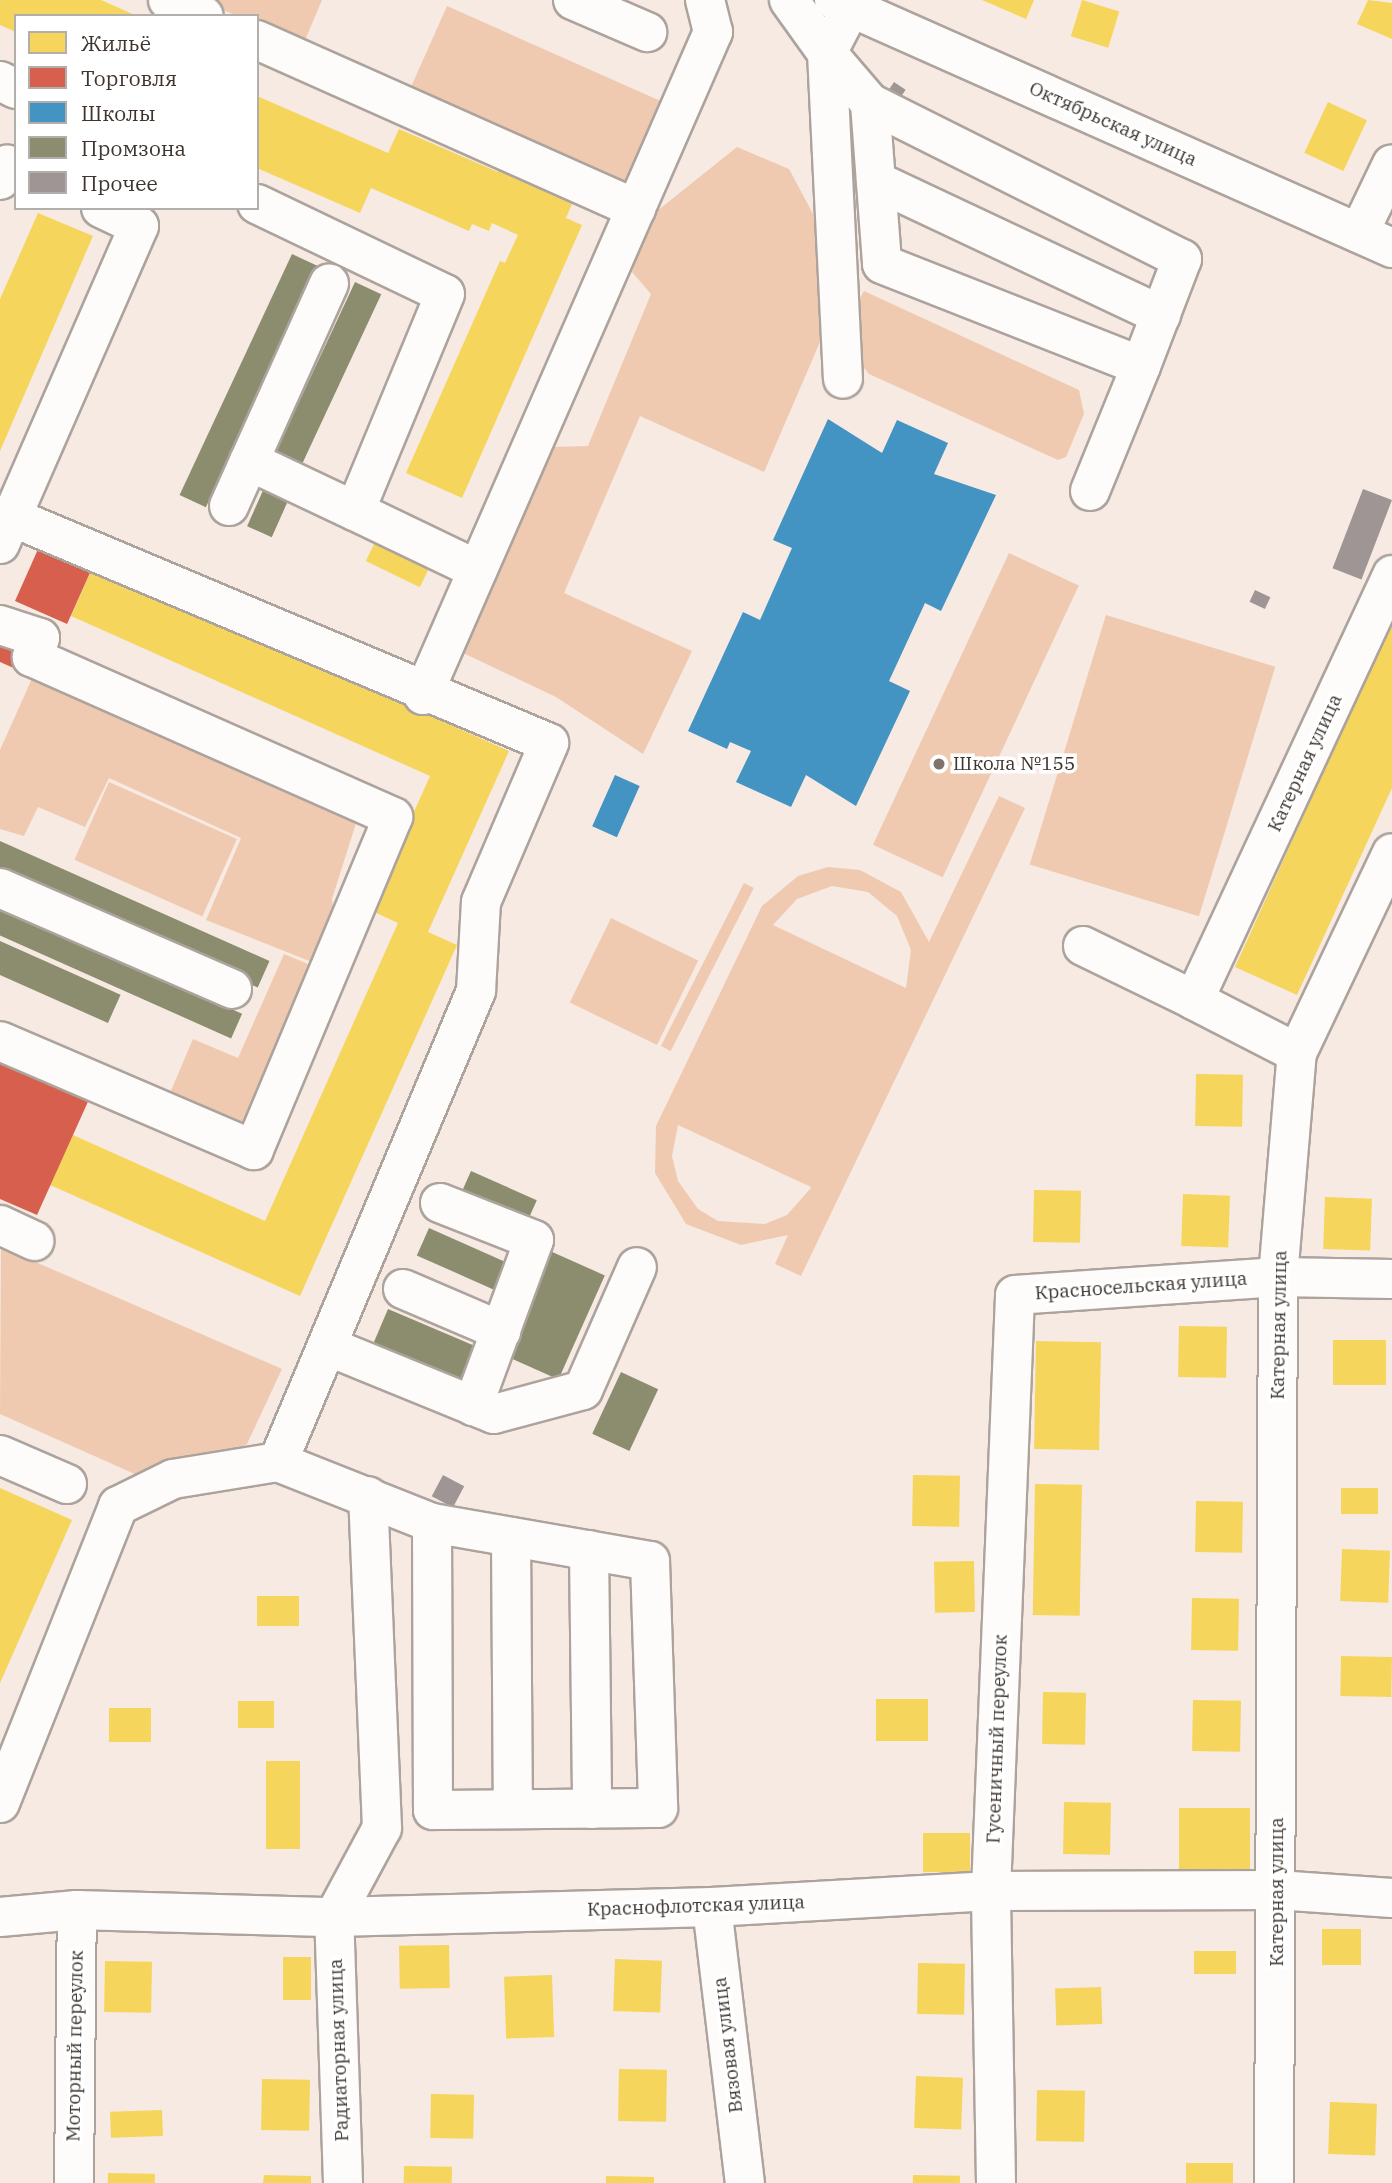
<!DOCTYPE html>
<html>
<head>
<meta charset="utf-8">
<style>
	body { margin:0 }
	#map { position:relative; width:1392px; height:2183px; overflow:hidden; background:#f6eae3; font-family:"IBM Plex Serif",serif }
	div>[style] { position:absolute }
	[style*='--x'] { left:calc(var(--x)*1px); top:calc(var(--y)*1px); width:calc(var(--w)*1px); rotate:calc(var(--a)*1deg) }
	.green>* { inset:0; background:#f0cab0; transform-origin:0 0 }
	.homes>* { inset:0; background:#f6d55c; transform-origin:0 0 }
	.shops>* { inset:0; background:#d6604d; transform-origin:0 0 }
	.schools>* { inset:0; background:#4393c3; transform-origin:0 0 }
	.industry>* { inset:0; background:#8c8c6e; transform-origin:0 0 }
	.building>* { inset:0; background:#9f9594; transform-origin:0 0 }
	.roads { filter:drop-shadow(2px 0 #ada39d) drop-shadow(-2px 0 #ada39d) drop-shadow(0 2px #ada39d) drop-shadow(0 -2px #ada39d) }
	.minor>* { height:38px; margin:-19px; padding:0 19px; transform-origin:19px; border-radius:19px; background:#fefcfb }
	.dots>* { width:19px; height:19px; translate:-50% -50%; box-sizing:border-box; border:4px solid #fff; border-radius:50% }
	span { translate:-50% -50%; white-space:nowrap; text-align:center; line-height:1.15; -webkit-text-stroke:7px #fff; paint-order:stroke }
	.street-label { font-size:19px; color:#3f352e }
	.poi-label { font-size:19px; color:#3f352e }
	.left { translate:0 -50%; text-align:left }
	.legend { position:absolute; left:14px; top:14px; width:245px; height:196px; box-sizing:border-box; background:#fff; border:2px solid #b2aeab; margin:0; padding:9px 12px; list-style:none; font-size:21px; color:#3f352e }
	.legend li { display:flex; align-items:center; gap:14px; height:35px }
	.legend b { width:35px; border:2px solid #b2aeab }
</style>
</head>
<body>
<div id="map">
	<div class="green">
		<div style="clip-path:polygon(201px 0,322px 0,303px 45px,257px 25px,257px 16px,237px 16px)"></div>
		<div style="left:447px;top:6px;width:240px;height:90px;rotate:24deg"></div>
		<div style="clip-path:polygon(737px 147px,789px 169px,820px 227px,823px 335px,764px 472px,640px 416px,564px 593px,692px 651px,643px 754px,556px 697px,461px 652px,552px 447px,588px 446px,651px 294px,632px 272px,652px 215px)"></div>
		<div style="clip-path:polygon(864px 291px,1079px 390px,1084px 414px,1066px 457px,1058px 460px,869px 374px,861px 364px,857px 303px)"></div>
		<div style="left:1009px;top:553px;width:77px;height:322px;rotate:25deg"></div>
		<div style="left:1106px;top:615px;width:177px;height:261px;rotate:17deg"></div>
		<div style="clip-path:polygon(34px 674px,358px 817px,332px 899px,336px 932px,322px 966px,206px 920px,241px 838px,109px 778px,85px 827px,38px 807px,24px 836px,0 829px,0 750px)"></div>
		<div style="left:109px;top:782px;width:140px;height:85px;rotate:24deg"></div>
		<div style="clip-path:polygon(evenodd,999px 796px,1025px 808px,801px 1276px,775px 1264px,788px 1235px,741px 1245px,686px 1224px,655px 1173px,656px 1126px,762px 906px,798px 876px,828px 867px,860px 870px,901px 892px,929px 942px,999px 796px,832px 886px,868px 892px,897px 916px,911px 950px,906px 988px,773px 925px,797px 899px,832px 886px,999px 796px,678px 1125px,811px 1187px,810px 1189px,787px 1215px,765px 1224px,718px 1221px,698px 1209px,678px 1181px,672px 1156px,678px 1125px)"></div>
		<div style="left:744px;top:883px;width:11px;height:183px;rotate:27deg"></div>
		<div style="left:611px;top:918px;width:97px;height:94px;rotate:26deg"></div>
		<div style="clip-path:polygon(284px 954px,320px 969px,247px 1135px,167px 1100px,193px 1039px,238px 1058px)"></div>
		<div style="clip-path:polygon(1px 1247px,282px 1369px,247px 1444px,173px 1491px,0 1414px)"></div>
	</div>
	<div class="homes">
		<div style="clip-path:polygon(0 0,101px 0,137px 16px,16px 16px,16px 32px,0 25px)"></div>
		<div style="clip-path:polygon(982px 0,1034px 0,1026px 19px)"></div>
		<div style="left:1082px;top:0;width:39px;height:38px;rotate:17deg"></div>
		<div style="clip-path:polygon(1368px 0,1392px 3px,1392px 39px,1357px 24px)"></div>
		<div style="clip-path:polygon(257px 96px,388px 153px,399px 129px,498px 172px,501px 164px,575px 197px,566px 218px,582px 225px,462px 498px,406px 473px,500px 261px,505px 263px,518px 235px,492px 223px,489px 231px,472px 224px,469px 231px,371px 188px,360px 213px,257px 168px)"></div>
		<div style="left:1328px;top:102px;width:43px;height:56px;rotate:25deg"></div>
		<div style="clip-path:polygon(38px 213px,93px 236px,0 451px,0 299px)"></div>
		<div style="left:379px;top:534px;width:60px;height:30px;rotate:26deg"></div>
		<div style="clip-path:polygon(93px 566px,509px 751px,428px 932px,457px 945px,300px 1296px,50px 1185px,73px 1135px,265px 1221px,398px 923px,370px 910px,430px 776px,71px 616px)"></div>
		<div style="clip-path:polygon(1392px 621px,1392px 788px,1297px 995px,1235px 967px)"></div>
		<div style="left:1196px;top:1074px;width:47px;height:52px;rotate:1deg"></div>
		<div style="left:1034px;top:1190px;width:47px;height:52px;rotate:1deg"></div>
		<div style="left:1183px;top:1194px;width:47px;height:52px;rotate:2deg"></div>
		<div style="left:1325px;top:1197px;width:47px;height:52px;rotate:2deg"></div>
		<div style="left:1179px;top:1326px;width:48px;height:51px;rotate:1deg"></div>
		<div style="left:1333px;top:1340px;width:53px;height:45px"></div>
		<div style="left:1036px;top:1341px;width:65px;height:108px;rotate:1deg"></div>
		<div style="left:913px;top:1475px;width:47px;height:51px;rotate:1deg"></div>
		<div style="left:1035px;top:1484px;width:47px;height:131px;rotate:1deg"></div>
		<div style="clip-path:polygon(0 1488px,72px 1520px,0 1683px)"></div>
		<div style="left:1341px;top:1488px;width:37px;height:26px"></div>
		<div style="left:1196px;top:1501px;width:47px;height:51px;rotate:1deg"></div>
		<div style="left:1342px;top:1549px;width:48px;height:52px;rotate:2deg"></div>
		<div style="left:974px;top:1561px;width:51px;height:40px;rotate:89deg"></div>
		<div style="left:257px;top:1596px;width:42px;height:30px"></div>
		<div style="left:1192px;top:1598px;width:47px;height:52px;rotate:1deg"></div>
		<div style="left:1341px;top:1656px;width:51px;height:40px;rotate:1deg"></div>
		<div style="left:1043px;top:1692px;width:43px;height:52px;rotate:1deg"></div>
		<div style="left:876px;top:1699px;width:52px;height:42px"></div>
		<div style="left:1193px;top:1700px;width:48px;height:51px;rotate:1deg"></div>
		<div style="left:238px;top:1701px;width:36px;height:27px"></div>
		<div style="left:109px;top:1708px;width:42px;height:34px"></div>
		<div style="left:266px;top:1761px;width:34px;height:88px"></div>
		<div style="left:1064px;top:1802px;width:47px;height:52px;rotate:1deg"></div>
		<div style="left:1179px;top:1808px;width:71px;height:66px"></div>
		<div style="left:970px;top:1833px;width:39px;height:47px;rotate:90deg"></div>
		<div style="left:1322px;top:1929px;width:39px;height:36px"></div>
		<div style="left:449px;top:1945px;width:43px;height:50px;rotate:89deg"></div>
		<div style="left:1194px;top:1951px;width:42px;height:23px"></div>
		<div style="left:283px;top:1957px;width:28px;height:43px"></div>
		<div style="left:615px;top:1959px;width:47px;height:52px;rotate:2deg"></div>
		<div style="left:105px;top:1961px;width:47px;height:51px;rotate:1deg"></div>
		<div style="left:918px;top:1963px;width:47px;height:51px;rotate:1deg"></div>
		<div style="left:552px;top:1975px;width:62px;height:48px;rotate:88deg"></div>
		<div style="left:1101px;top:1987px;width:37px;height:46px;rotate:88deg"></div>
		<div style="left:619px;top:2069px;width:48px;height:52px;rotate:1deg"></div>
		<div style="left:916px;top:2076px;width:47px;height:52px;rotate:2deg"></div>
		<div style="left:262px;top:2079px;width:48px;height:51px;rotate:1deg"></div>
		<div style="left:1037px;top:2090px;width:48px;height:51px;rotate:1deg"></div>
		<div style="left:431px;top:2094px;width:43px;height:44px;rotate:1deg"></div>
		<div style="left:1330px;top:2102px;width:47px;height:52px;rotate:2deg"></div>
		<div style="left:162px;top:2110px;width:26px;height:52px;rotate:88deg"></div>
		<div style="left:1186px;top:2163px;width:47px;height:20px"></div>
		<div style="left:404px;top:2166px;width:48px;height:17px;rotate:1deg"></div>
		<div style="left:108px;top:2173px;width:47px;height:10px;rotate:1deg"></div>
		<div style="clip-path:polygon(264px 2175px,311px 2176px,311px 2183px,263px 2183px)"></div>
		<div style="left:913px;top:2175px;width:47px;height:8px;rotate:1deg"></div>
		<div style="clip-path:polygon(606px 2176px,654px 2177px,654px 2183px,606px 2183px)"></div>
	</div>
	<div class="shops">
		<div style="left:39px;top:547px;width:57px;height:59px;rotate:24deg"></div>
		<div style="clip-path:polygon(0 638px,25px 649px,16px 669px,0 662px)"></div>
		<div style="clip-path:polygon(0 1054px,91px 1095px,37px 1215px,0 1199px)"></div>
	</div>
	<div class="schools">
		<div style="clip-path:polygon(828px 419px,882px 453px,897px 420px,948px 443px,934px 474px,996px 495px,941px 611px,925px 603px,889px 681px,910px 691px,856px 806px,806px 775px,791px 807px,736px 782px,751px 751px,730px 742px,727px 749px,688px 731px,743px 612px,760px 620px,792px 548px,773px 540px)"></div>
		<div style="left:615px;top:775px;width:27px;height:56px;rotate:24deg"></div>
	</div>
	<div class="industry">
		<div style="left:292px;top:254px;width:29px;height:266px;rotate:25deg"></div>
		<div style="left:355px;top:282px;width:29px;height:191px;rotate:25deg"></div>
		<div style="left:265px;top:486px;width:27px;height:44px;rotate:24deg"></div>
		<div style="left:0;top:841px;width:295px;height:29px;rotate:24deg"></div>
		<div style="left:0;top:906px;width:265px;height:27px;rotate:24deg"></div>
		<div style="left:0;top:941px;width:132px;height:31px;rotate:24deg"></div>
		<div style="left:471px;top:1171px;width:72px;height:30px;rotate:24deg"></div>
		<div style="left:429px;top:1228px;width:93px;height:30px;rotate:24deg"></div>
		<div style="left:550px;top:1251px;width:60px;height:114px;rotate:24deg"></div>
		<div style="left:388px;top:1309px;width:99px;height:46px;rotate:23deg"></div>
		<div style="left:621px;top:1372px;width:41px;height:68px;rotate:25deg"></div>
	</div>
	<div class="building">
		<div style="left:894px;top:82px;width:14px;height:18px;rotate:34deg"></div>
		<div style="left:1363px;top:489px;width:31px;height:85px;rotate:21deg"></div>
		<div style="left:1255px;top:590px;width:17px;height:13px;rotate:25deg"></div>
		<div style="left:443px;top:1475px;width:24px;height:24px;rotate:28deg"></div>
	</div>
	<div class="roads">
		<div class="minor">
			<div style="--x:168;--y:0;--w:39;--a:24"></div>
			<div style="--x:573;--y:0;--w:81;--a:23.4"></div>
			<div style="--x:789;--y:0;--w:65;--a:54.4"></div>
			<div style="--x:827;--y:53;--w:326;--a:87.2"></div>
			<div style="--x:834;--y:0;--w:611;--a:23.96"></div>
			<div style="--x:851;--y:7;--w:52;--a:117.6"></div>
			<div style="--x:827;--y:53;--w:66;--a:49.3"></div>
			<div style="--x:870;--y:103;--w:161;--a:85.7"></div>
			<div style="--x:882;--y:264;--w:278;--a:21.5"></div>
			<div style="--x:1141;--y:366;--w:135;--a:112.2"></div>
			<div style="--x:257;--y:40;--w:415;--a:24"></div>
			<div style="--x:0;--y:81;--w:18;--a:27"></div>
			<div style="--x:870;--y:103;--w:349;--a:26.6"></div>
			<div style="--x:1182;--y:259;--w:115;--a:111"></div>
			<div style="--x:0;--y:180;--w:17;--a:-65"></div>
			<div style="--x:7;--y:165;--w:10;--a:24"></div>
			<div style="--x:876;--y:181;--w:315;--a:25.2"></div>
			<div style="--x:257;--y:204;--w:208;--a:25.6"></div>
			<div style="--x:445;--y:294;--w:235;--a:112.5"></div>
			<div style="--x:355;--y:511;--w:136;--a:25.6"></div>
			<div style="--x:1359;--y:233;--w:76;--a:-64.4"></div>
			<div style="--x:249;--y:461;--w:117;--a:25.3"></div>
			<div style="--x:229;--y:506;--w:244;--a:-65.8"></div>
			<div style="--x:0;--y:544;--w:347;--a:-66.4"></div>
			<div style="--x:139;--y:226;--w:42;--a:-154.7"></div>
			<div style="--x:0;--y:625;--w:42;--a:18"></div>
			<div style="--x:40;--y:638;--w:21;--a:113"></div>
			<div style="--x:32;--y:657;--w:395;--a:23.9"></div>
			<div style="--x:393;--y:817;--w:361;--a:112.7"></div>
			<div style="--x:254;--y:1150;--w:276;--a:-156.8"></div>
			<div style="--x:423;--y:695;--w:724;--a:-66.38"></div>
			<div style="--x:713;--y:32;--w:33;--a:-104"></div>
			<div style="--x:0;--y:888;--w:253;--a:23.5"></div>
			<div style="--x:1083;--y:946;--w:123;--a:25.9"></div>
			<div style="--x:1297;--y:1053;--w:116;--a:-152.8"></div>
			<div style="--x:1194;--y:1000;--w:469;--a:-65"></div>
			<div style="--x:440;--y:1203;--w:101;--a:21.5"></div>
			<div style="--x:534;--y:1240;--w:177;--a:110.2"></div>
			<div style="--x:0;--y:1225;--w:38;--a:25"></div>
			<div style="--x:403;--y:1289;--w:107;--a:23.2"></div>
			<div style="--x:327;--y:1346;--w:180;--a:22.2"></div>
			<div style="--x:494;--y:1414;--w:92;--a:-15.1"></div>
			<div style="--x:583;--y:1390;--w:134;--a:-66.3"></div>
			<div style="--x:0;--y:1455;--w:73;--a:23.4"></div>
			<div style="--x:278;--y:1462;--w:166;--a:21.6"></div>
			<div style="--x:432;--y:1523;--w:221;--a:9.9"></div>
			<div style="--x:650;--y:1561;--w:247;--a:88.1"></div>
			<div style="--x:658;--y:1808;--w:225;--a:179.5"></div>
			<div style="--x:433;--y:1810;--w:287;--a:-90.2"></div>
			<div style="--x:511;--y:1537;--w:272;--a:89.6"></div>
			<div style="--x:589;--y:1550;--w:259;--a:89.3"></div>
			<div style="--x:0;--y:1803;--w:320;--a:-68.3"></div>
			<div style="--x:118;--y:1506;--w:61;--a:-26.1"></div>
			<div style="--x:173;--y:1479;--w:106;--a:-9.2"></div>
			<div style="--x:278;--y:1462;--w:511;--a:-67.2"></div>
			<div style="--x:476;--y:991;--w:89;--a:-86.8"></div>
			<div style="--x:481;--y:902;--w:173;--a:-66.8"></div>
			<div style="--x:549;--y:743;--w:583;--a:-157.18"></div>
			<div style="--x:712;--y:1907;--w:278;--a:83.2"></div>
			<div style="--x:0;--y:1917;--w:77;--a:-5.2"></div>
			<div style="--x:77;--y:1910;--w:257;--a:1.6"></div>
			<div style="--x:334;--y:1917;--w:378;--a:-1.5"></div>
			<div style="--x:712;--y:1907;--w:279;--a:-3.3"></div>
			<div style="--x:991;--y:1891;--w:286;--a:-0.2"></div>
			<div style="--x:1277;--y:1890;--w:115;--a:4"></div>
			<div style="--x:74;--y:2183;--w:273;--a:-89.4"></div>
			<div style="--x:343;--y:2183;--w:266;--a:-91.9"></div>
			<div style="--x:334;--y:1917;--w:101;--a:-61.7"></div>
			<div style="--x:382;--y:1828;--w:332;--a:-92.4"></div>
			<div style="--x:996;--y:2183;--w:292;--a:-91"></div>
			<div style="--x:991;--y:1891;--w:596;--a:-87.69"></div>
			<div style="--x:1015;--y:1295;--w:264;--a:-3.9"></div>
			<div style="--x:1278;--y:1277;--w:114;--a:1"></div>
			<div style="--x:1274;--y:2183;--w:906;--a:-89.75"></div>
			<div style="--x:1278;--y:1277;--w:225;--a:-85.2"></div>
			<div style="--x:1297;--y:1053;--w:221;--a:-64.6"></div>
		</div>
	</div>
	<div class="dots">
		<div style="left:939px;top:764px;background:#7f746d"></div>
	</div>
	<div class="street-label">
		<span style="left:1113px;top:124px;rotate:24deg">Октябрьская улица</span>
		<span style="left:1305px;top:763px;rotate:-65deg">Катерная улица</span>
		<span style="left:1141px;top:1286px;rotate:-4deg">Красносельская улица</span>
		<span style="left:1279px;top:1325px;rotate:-89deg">Катерная улица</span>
		<span style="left:997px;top:1739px;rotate:-88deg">Гусеничный переулок</span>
		<span style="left:1277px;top:1892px;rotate:-90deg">Катерная улица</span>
		<span style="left:696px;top:1906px;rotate:-2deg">Краснофлотская улица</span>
		<span style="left:728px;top:2045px;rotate:-97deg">Вязовая улица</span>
		<span style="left:75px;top:2046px;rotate:-89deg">Моторный переулок</span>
		<span style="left:339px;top:2050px;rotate:-92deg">Радиаторная улица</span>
	</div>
	<div class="poi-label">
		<span class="left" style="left:953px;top:764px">Школа №155</span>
	</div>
	<ul class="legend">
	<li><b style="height:19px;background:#f6d55c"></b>Жильё</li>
	<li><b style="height:19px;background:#d6604d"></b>Торговля</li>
	<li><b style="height:19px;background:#4393c3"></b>Школы</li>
	<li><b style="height:19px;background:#8c8c6e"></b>Промзона</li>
	<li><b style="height:19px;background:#9f9594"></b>Прочее</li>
	</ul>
</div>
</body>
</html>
